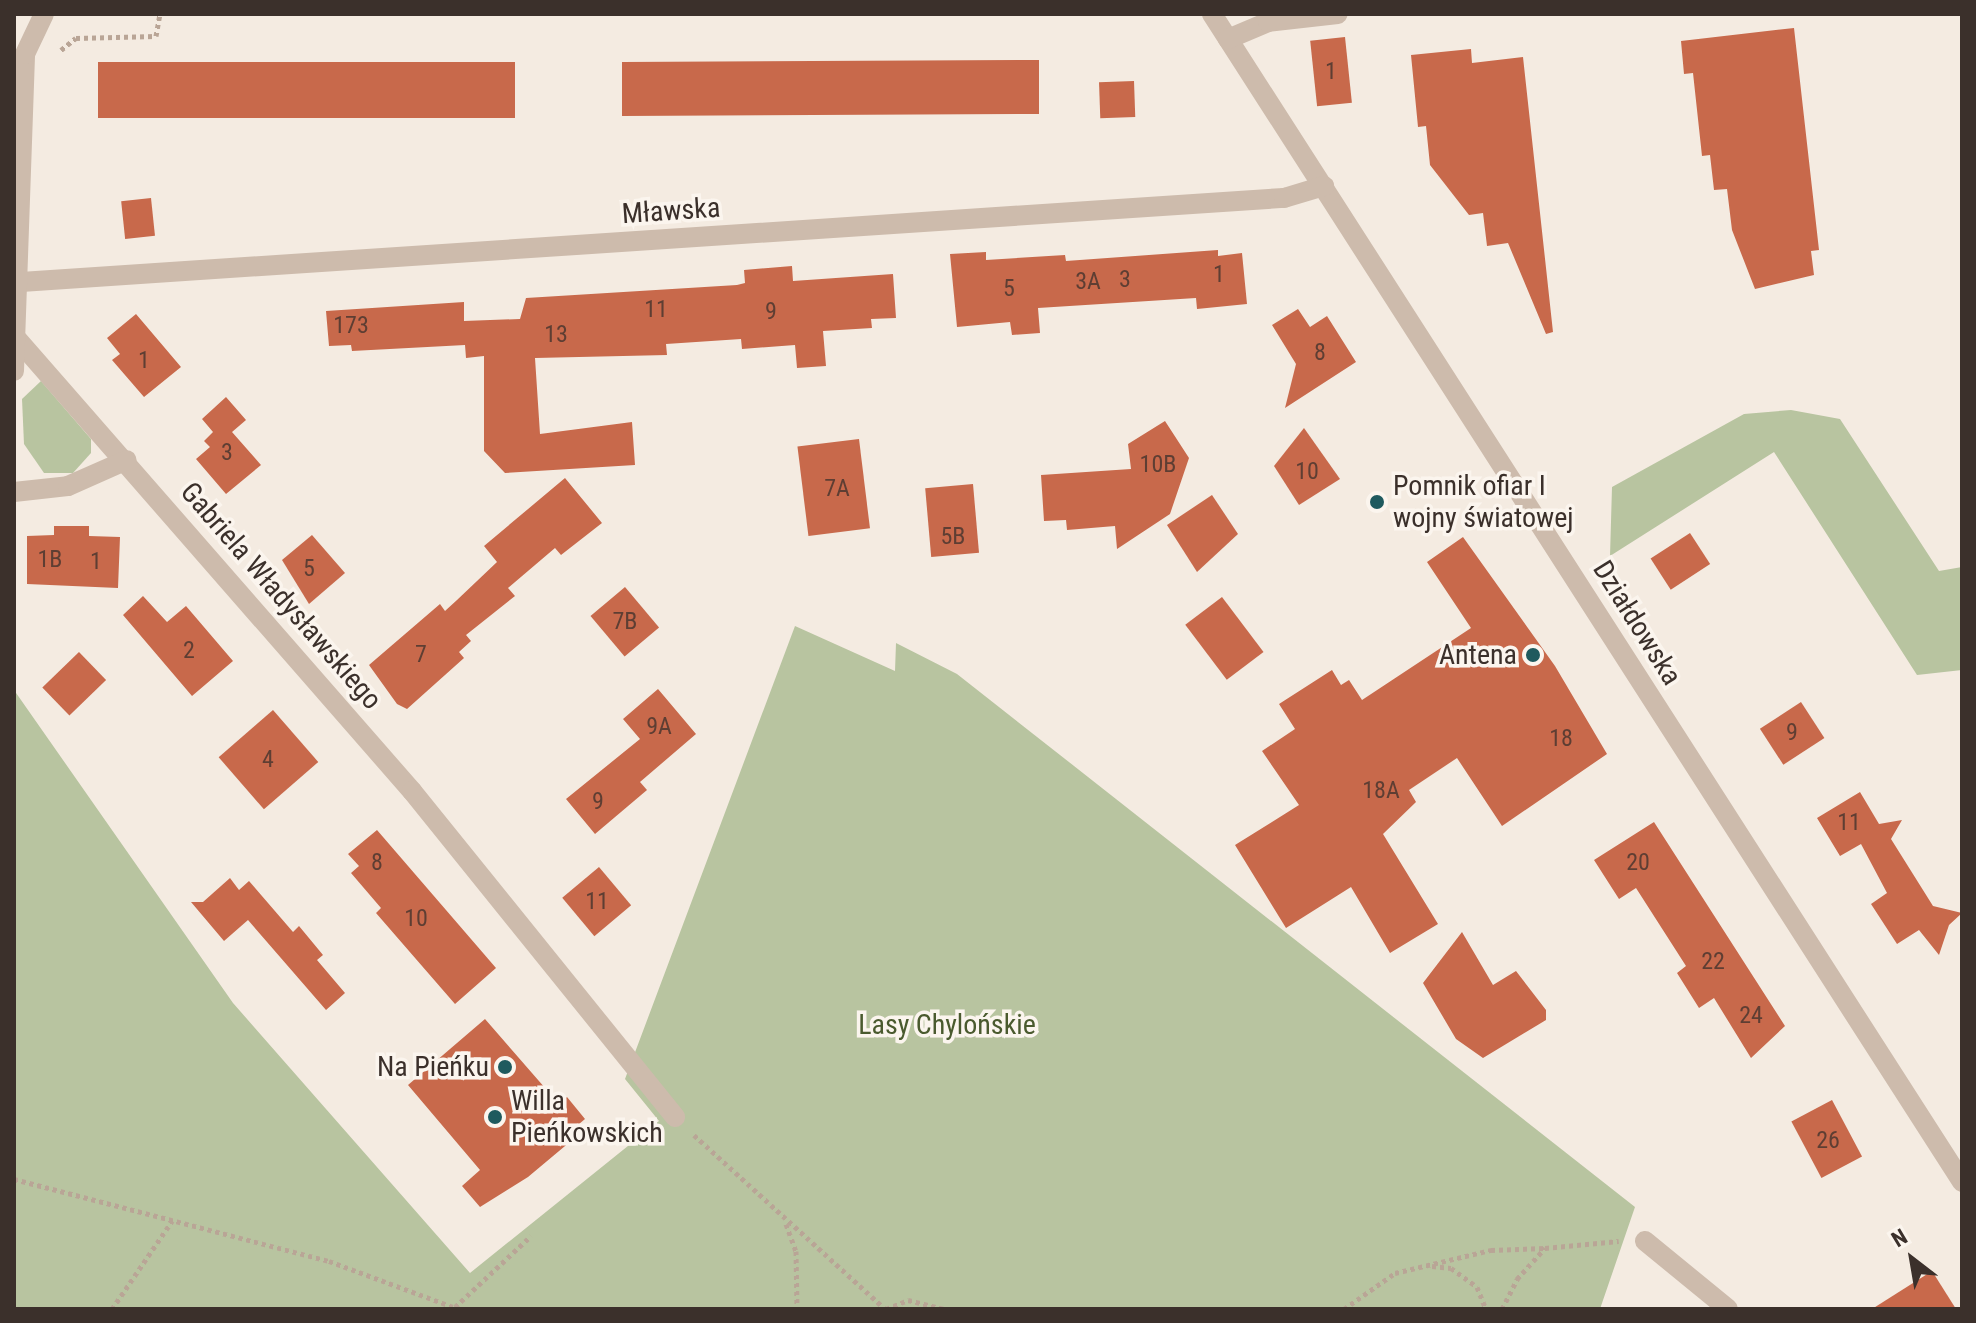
<!DOCTYPE html>
<html>
<head>
<meta charset="utf-8">
<style>
	body { margin:0 }
	#map { position:relative; width:1976px; height:1323px; overflow:hidden; background:#f4ebe1; font-family:"Roboto Condensed",sans-serif }
	div>[style] { position:absolute }
	[style*='--x'] { left:calc(var(--x)*1px); top:calc(var(--y)*1px); width:calc(var(--w)*1px); rotate:calc(var(--a)*1deg) }
	.green>* { inset:0; background:#b8c4a0 }
	.building>* { inset:0; background:#c8694b; transform-origin:0 0 }
	.path>* { height:5px; margin-top:-2.5px; transform-origin:0; background:repeating-linear-gradient(90deg,#b9a596 0 4px,transparent 0 8px) }
	.minor>* { height:20px; margin:-10px; padding:0 10px; transform-origin:10px; border-radius:10px; background:#cdbbac }
	.dots>* { width:22px; height:22px; translate:-50% -50%; box-sizing:border-box; border:4px solid #fbf5ee; border-radius:50% }
	span { translate:-50% -50%; white-space:nowrap; text-align:center; line-height:1.15; -webkit-text-stroke:7px #fbf5ee; paint-order:stroke }
	.number-label { font-size:24px; color:#5e3e33 }
	.number-label span { -webkit-text-stroke-width:0 }
	.street-label { font-size:28px; color:#3b302b }
	.poi-label { font-size:28px; color:#3b302b }
	.left { translate:0 -50%; text-align:left }
	.right { translate:-100% -50%; text-align:right }
	.park-label { font-size:28px; color:#4a5a2e }
	.frame { position:absolute; inset:0; border:16px solid #3b302b; pointer-events:none }
	.north { position:absolute; left:1872px; top:1219px; width:80px; height:80px; -webkit-text-stroke:6px #fbf5ee; paint-order:stroke; rotate:329deg; font-size:22px; font-weight:700; line-height:32px; text-align:center; color:#3b302b }
	.north::after { content:''; display:block; margin:auto; width:28px; height:36px; background:#3b302b; clip-path:polygon(50% 0,100% 100%,50% 72%,0 100%) }
</style>
</head>
<body>
<div id="map">
	<div class="green">
		<div style="clip-path:polygon(41px 381px,91px 439px,91px 453px,73px 473px,44px 473px,24px 444px,22px 399px)"></div>
		<div style="clip-path:polygon(1791px 410px,1840px 419px,1939px 571px,1962px 567px,1962px 670px,1917px 675px,1774px 452px,1610px 556px,1612px 487px,1744px 414px)"></div>
		<div style="clip-path:polygon(795px 626px,895px 671px,896px 643px,957px 674px,1635px 1207px,1600px 1309px,14px 1309px,14px 690px,233px 1003px,470px 1273px,659px 1121px,625px 1079px)"></div>
	</div>
	<div class="building">
		<div style="clip-path:polygon(1794px 28px,1819px 250px,1811px 251px,1814px 275px,1755px 289px,1732px 230px,1727px 189px,1714px 190px,1710px 155px,1702px 156px,1693px 73px,1684px 74px,1681px 41px)"></div>
		<div style="left:1345px;top:37px;width:66px;height:35px;rotate:84deg"></div>
		<div style="clip-path:polygon(1471px 49px,1472px 63px,1523px 57px,1553px 332px,1546px 334px,1508px 243px,1487px 246px,1483px 213px,1469px 215px,1430px 165px,1426px 126px,1418px 127px,1411px 55px)"></div>
		<div style="clip-path:polygon(1018px 60px,1039px 60px,1039px 114px,622px 116px,622px 62px)"></div>
		<div style="left:515px;top:62px;width:56px;height:417px;rotate:90deg"></div>
		<div style="left:1134px;top:81px;width:36px;height:35px;rotate:88deg"></div>
		<div style="left:151px;top:198px;width:38px;height:30px;rotate:84deg"></div>
		<div style="clip-path:polygon(1218px 250px,1218px 256px,1242px 253px,1247px 304px,1197px 309px,1196px 298px,1038px 308px,1040px 333px,1012px 335px,1010px 322px,957px 327px,950px 254px,986px 252px,986px 260px,1065px 255px,1066px 261px)"></div>
		<div style="clip-path:polygon(792px 266px,793px 281px,893px 274px,896px 318px,871px 319px,872px 328px,823px 331px,826px 366px,797px 368px,795px 345px,742px 349px,741px 339px,666px 344px,667px 355px,535px 358px,540px 434px,632px 422px,635px 465px,505px 473px,484px 451px,484px 356px,466px 358px,465px 345px,352px 351px,351px 345px,329px 346px,326px 311px,464px 302px,464px 321px,520px 319px,526px 298px,737px 285px,745px 283px,744px 270px)"></div>
		<div style="clip-path:polygon(1298px 309px,1310px 327px,1327px 316px,1356px 362px,1285px 408px,1296px 364px,1272px 325px)"></div>
		<div style="clip-path:polygon(136px 314px,181px 367px,144px 397px,112px 360px,120px 354px,107px 338px)"></div>
		<div style="clip-path:polygon(226px 397px,246px 420px,232px 432px,261px 465px,226px 494px,196px 459px,210px 447px,204px 441px,213px 432px,202px 419px)"></div>
		<div style="clip-path:polygon(1165px 421px,1189px 458px,1170px 514px,1117px 549px,1115px 526px,1067px 530px,1066px 520px,1044px 521px,1041px 475px,1131px 469px,1128px 444px)"></div>
		<div style="clip-path:polygon(1304px 428px,1340px 479px,1299px 505px,1274px 466px)"></div>
		<div style="left:859px;top:439px;width:90px;height:62px;rotate:83deg"></div>
		<div style="clip-path:polygon(565px 478px,602px 523px,561px 555px,555px 548px,508px 588px,515px 596px,466px 635px,471px 641px,459px 652px,464px 658px,407px 709px,397px 704px,369px 665px,440px 604px,445px 611px,457px 600px,497px 562px,484px 546px)"></div>
		<div style="left:973px;top:484px;width:69px;height:48px;rotate:85deg"></div>
		<div style="clip-path:polygon(1212px 495px,1238px 534px,1197px 572px,1167px 525px)"></div>
		<div style="clip-path:polygon(54px 526px,89px 526px,89px 536px,120px 537px,118px 588px,27px 584px,27px 536px,54px 535px)"></div>
		<div style="left:1690px;top:533px;width:37px;height:47px;rotate:57deg"></div>
		<div style="clip-path:polygon(312px 535px,345px 573px,309px 604px,282px 560px)"></div>
		<div style="clip-path:polygon(1463px 537px,1555px 666px,1607px 754px,1502px 826px,1457px 758px,1409px 790px,1416px 802px,1383px 834px,1438px 924px,1390px 953px,1351px 887px,1286px 928px,1235px 845px,1299px 805px,1262px 751px,1295px 729px,1279px 704px,1332px 670px,1341px 685px,1349px 680px,1362px 700px,1471px 628px,1427px 562px)"></div>
		<div style="left:625px;top:587px;width:53px;height:45px;rotate:50deg"></div>
		<div style="clip-path:polygon(143px 596px,167px 622px,186px 606px,233px 661px,192px 696px,123px 615px)"></div>
		<div style="left:1222px;top:597px;width:69px;height:46px;rotate:53deg"></div>
		<div style="left:79px;top:652px;width:39px;height:51px;rotate:46deg"></div>
		<div style="clip-path:polygon(658px 689px,696px 734px,640px 782px,647px 790px,595px 834px,566px 799px,640px 739px,623px 719px)"></div>
		<div style="left:1801px;top:702px;width:43px;height:49px;rotate:57deg"></div>
		<div style="left:273px;top:710px;width:69px;height:72px;rotate:49deg"></div>
		<div style="clip-path:polygon(1860px 792px,1879px 824px,1902px 820px,1891px 839px,1933px 906px,1962px 913px,1949px 925px,1939px 955px,1919px 930px,1897px 944px,1871px 904px,1887px 893px,1861px 844px,1840px 856px,1817px 818px)"></div>
		<div style="clip-path:polygon(1654px 822px,1785px 1026px,1751px 1058px,1714px 998px,1699px 1008px,1677px 973px,1686px 966px,1636px 888px,1619px 899px,1594px 860px)"></div>
		<div style="clip-path:polygon(377px 830px,496px 968px,455px 1004px,376px 913px,381px 908px,351px 873px,359px 866px,348px 854px)"></div>
		<div style="left:599px;top:867px;width:50px;height:48px;rotate:50deg"></div>
		<div style="clip-path:polygon(230px 878px,239px 890px,249px 881px,293px 932px,299px 926px,323px 955px,317px 960px,345px 993px,326px 1010px,248px 920px,224px 941px,191px 902px,203px 902px)"></div>
		<div style="clip-path:polygon(1462px 932px,1493px 985px,1516px 971px,1546px 1010px,1546px 1020px,1483px 1058px,1456px 1039px,1423px 983px)"></div>
		<div style="clip-path:polygon(485px 1019px,559px 1104px,567px 1097px,585px 1119px,566px 1135px,571px 1141px,528px 1177px,480px 1207px,462px 1186px,480px 1170px,408px 1085px)"></div>
		<div style="left:1832px;top:1100px;width:64px;height:46px;rotate:62deg"></div>
		<div style="clip-path:polygon(1932px 1271px,1956px 1309px,1872px 1309px)"></div>
	</div>
	<div class="path">
		<div style="--x:61;--y:50;--w:19;--a:-39"></div>
		<div style="--x:76;--y:38;--w:80;--a:-1.4"></div>
		<div style="--x:156;--y:36;--w:22;--a:-80"></div>
		<div style="--x:694;--y:1135;--w:258;--a:42.3"></div>
		<div style="--x:14;--y:1179;--w:325;--a:14.6"></div>
		<div style="--x:329;--y:1261;--w:139;--a:20.3"></div>
		<div style="--x:786;--y:1224;--w:29;--a:70"></div>
		<div style="--x:796;--y:1251;--w:58;--a:89"></div>
		<div style="--x:1432;--y:1266;--w:19;--a:6"></div>
		<div style="--x:1451;--y:1268;--w:32;--a:36"></div>
		<div style="--x:1477;--y:1287;--w:24;--a:68"></div>
		<div style="--x:455;--y:1307;--w:104;--a:-43.1"></div>
		<div style="--x:112;--y:1309;--w:107;--a:-55.7"></div>
		<div style="--x:886;--y:1309;--w:24;--a:-22"></div>
		<div style="--x:908;--y:1300;--w:38;--a:14"></div>
		<div style="--x:1344;--y:1309;--w:62;--a:-35.2"></div>
		<div style="--x:1395;--y:1273;--w:99;--a:-13.5"></div>
		<div style="--x:1491;--y:1250;--w:54;--a:-2.1"></div>
		<div style="--x:1502;--y:1309;--w:34;--a:-63"></div>
		<div style="--x:1517;--y:1279;--w:42;--a:-47.9"></div>
		<div style="--x:1545;--y:1248;--w:74;--a:-5.4"></div>
	</div>
	<div class="minor">
		<div style="--x:1212;--y:14;--w:1388;--a:57.29"></div>
		<div style="--x:1228;--y:39;--w:43;--a:-23"></div>
		<div style="--x:1268;--y:22;--w:70;--a:-6.5"></div>
		<div style="--x:21;--y:282;--w:1266;--a:-3.81"></div>
		<div style="--x:1284;--y:198;--w:42;--a:-16.7"></div>
		<div style="--x:18;--y:340;--w:599;--a:48.86"></div>
		<div style="--x:412;--y:791;--w:419;--a:51.1"></div>
		<div style="--x:14;--y:371;--w:317;--a:-88"></div>
		<div style="--x:25;--y:54;--w:44;--a:-64.6"></div>
		<div style="--x:14;--y:492;--w:54;--a:-6.3"></div>
		<div style="--x:68;--y:486;--w:64;--a:-23.8"></div>
		<div style="--x:1645;--y:1241;--w:107;--a:39.3"></div>
	</div>
	<div class="dots">
		<div style="left:1377px;top:502px;background:#1f5a5e"></div>
		<div style="left:1533px;top:655px;background:#1f5a5e"></div>
		<div style="left:505px;top:1067px;background:#1f5a5e"></div>
		<div style="left:495px;top:1117px;background:#1f5a5e"></div>
	</div>
	<div class="number-label">
		<span style="left:1331px;top:72px">1</span>
		<span style="left:1219px;top:275px">1</span>
		<span style="left:1125px;top:280px">3</span>
		<span style="left:1088px;top:282px">3A</span>
		<span style="left:1009px;top:289px">5</span>
		<span style="left:656px;top:310px">11</span>
		<span style="left:771px;top:312px">9</span>
		<span style="left:351px;top:326px">173</span>
		<span style="left:556px;top:335px">13</span>
		<span style="left:1320px;top:353px">8</span>
		<span style="left:144px;top:361px">1</span>
		<span style="left:227px;top:453px">3</span>
		<span style="left:1158px;top:465px">10B</span>
		<span style="left:1307px;top:472px">10</span>
		<span style="left:837px;top:489px">7A</span>
		<span style="left:953px;top:537px">5B</span>
		<span style="left:50px;top:560px">1B</span>
		<span style="left:96px;top:562px">1</span>
		<span style="left:309px;top:569px">5</span>
		<span style="left:625px;top:622px">7B</span>
		<span style="left:189px;top:651px">2</span>
		<span style="left:421px;top:655px">7</span>
		<span style="left:659px;top:727px">9A</span>
		<span style="left:1792px;top:733px">9</span>
		<span style="left:1561px;top:739px">18</span>
		<span style="left:268px;top:760px">4</span>
		<span style="left:1381px;top:791px">18A</span>
		<span style="left:598px;top:802px">9</span>
		<span style="left:1849px;top:823px">11</span>
		<span style="left:377px;top:863px">8</span>
		<span style="left:1638px;top:863px">20</span>
		<span style="left:597px;top:902px">11</span>
		<span style="left:416px;top:919px">10</span>
		<span style="left:1713px;top:962px">22</span>
		<span style="left:1751px;top:1016px">24</span>
		<span style="left:1828px;top:1141px">26</span>
	</div>
	<div class="street-label">
		<span style="left:671px;top:211px;rotate:-4deg">Mławska</span>
		<span style="left:281px;top:596px;rotate:49deg">Gabriela Władysławskiego</span>
		<span style="left:1637px;top:623px;rotate:58deg">Działdowska</span>
	</div>
	<div class="poi-label">
		<span class="left" style="left:1393px;top:502px">Pomnik ofiar I<br>wojny światowej</span>
		<span class="right" style="left:1517px;top:655px">Antena</span>
		<span class="right" style="left:489px;top:1067px">Na Pieńku</span>
		<span class="left" style="left:511px;top:1117px">Willa<br>Pieńkowskich</span>
	</div>
	<div class="park-label">
		<span style="left:947px;top:1025px">Lasy Chylońskie</span>
	</div>
	<div class="frame"></div>
	<div class="north">N</div>
</div>
</body>
</html>
